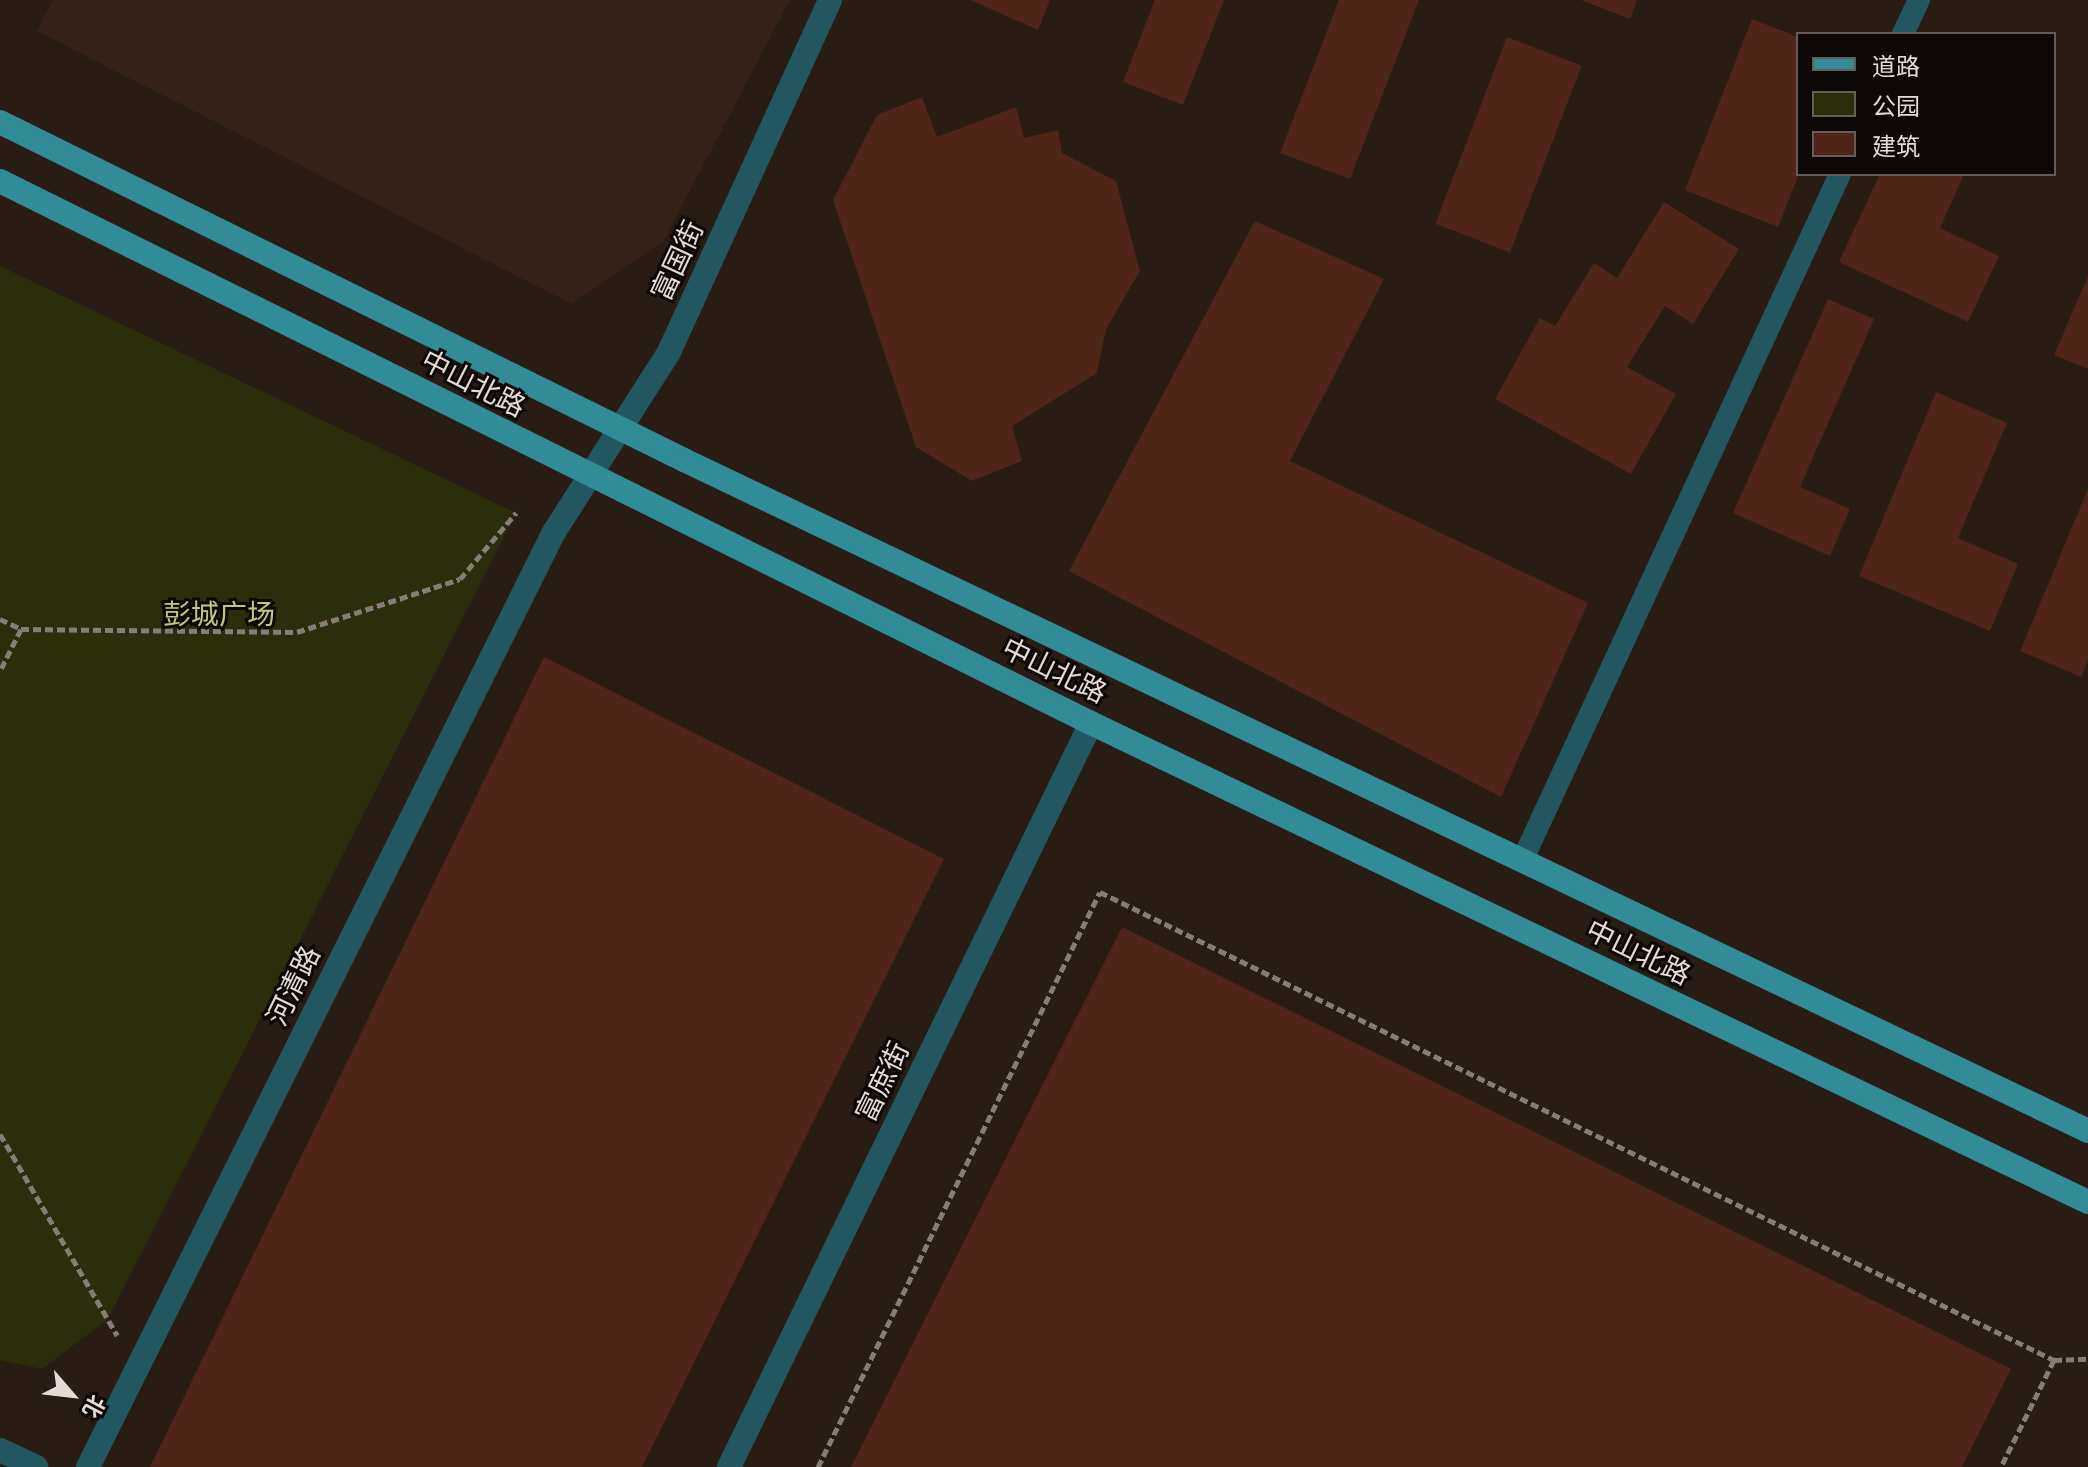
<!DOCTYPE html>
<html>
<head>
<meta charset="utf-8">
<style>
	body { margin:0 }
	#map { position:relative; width:2088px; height:1467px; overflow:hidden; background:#291c15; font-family:Arial,"Noto Sans SC",sans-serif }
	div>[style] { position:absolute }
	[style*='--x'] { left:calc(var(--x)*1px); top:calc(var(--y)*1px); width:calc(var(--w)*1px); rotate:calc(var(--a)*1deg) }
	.built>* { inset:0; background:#342117 }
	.green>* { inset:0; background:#2a2e0b }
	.building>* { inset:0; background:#4e2518; transform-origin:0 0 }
	.path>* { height:5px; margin-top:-2.5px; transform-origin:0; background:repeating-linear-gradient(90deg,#887c77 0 8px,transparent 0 12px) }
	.service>* { height:22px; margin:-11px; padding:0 11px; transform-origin:11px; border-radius:11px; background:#23575f }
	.minor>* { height:24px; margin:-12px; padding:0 12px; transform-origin:12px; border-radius:12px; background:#23575f }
	.tertiary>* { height:24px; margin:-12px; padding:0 12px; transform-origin:12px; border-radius:12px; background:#23575f }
	.primary>* { height:24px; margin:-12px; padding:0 12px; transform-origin:12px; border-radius:12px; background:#318c98 }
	span { translate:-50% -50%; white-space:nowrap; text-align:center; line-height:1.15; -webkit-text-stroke:6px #0d0806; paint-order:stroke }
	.street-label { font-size:28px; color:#e4dad6 }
	.park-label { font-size:28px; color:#bcc77f }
	.legend { position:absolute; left:1796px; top:32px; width:260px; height:144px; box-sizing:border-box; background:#0d0806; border:2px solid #635c59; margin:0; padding:10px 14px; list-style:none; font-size:24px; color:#e4dad6 }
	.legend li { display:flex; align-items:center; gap:16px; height:40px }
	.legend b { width:40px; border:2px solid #635c59 }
	.north { position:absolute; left:32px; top:1355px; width:80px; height:80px; -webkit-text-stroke:6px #0d0806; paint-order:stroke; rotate:118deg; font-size:22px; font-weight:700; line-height:32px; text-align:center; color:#e4dad6 }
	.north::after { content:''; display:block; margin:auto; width:28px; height:36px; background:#e4dad6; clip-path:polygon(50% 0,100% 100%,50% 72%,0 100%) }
</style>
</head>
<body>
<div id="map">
	<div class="built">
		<div style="clip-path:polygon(53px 0,790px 0,663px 242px,572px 304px,37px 31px)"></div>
	</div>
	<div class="green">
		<div style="clip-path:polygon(0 266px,516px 513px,108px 1319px,42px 1369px,0 1360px)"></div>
	</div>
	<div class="building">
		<div style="clip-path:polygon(970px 0,1050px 0,1038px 30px)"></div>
		<div style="clip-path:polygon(1155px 0,1224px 0,1183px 105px,1123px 82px)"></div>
		<div style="clip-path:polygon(1339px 0,1419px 0,1350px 179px,1280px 153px)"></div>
		<div style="clip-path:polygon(1581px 0,1637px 0,1630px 19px)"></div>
		<div style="clip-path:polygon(1752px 19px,1798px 37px,1799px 174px,1778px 227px,1685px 190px)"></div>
		<div style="left:1507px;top:37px;width:80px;height:200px;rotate:21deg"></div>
		<div style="clip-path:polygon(922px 97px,937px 137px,1016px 107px,1024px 138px,1058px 130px,1062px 153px,1116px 181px,1140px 271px,1106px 329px,1097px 373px,1012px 426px,1022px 461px,972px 481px,916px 447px,833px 200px,877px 115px)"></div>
		<div style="clip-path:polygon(1880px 174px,1964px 174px,1940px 228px,1999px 256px,1968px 322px,1839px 262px)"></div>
		<div style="clip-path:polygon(1664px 202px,1739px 249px,1693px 324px,1665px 306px,1627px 367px,1676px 394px,1631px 474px,1495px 399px,1540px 318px,1555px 326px,1594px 263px,1617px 278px)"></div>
		<div style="clip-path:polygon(1255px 221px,1384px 279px,1290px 461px,1588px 603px,1501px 797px,1069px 571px)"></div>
		<div style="clip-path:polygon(2088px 276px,2088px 369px,2054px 355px)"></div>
		<div style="clip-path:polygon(1828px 299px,1874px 319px,1800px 487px,1850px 509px,1830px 556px,1733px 513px)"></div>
		<div style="clip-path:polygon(1936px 392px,2007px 423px,1958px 538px,2018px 564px,1990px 631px,1859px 576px)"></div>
		<div style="clip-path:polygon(2088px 489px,2088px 660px,2081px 677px,2020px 651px)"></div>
		<div style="clip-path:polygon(544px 657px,944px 859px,642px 1467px,150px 1467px)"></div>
		<div style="clip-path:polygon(1122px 927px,2011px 1369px,1962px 1467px,851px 1467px)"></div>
	</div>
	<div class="path">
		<div style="--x:0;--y:619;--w:23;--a:25"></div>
		<div style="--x:21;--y:629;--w:47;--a:116.6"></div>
		<div style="--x:21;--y:629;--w:276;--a:0.6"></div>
		<div style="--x:297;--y:632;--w:171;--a:-18"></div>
		<div style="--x:460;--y:579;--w:87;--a:-49.7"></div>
		<div style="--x:0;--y:1134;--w:233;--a:59.8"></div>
		<div style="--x:2054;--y:1360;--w:34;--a:-2"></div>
		<div style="--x:818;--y:1467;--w:640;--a:-63.88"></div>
		<div style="--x:1100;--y:892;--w:1063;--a:26.13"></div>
		<div style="--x:2054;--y:1360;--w:119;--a:116.4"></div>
	</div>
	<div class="service">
		<div style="--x:1903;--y:34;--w:38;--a:-65"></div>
		<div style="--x:1522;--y:861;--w:757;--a:-65.16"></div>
	</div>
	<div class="minor">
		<div style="--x:554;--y:532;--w:214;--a:-57.4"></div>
		<div style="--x:669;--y:352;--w:387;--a:-65.4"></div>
	</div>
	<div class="tertiary">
		<div style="--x:0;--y:1450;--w:40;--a:25"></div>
		<div style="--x:88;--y:1467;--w:1045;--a:-63.51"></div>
		<div style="--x:729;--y:1467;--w:827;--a:-64.05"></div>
	</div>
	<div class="primary">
		<div style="--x:0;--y:122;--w:763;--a:26.3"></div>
		<div style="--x:684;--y:460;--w:1556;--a:25.54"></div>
		<div style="--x:0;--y:181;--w:1218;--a:26.42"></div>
		<div style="--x:1091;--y:723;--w:1106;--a:25.66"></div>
	</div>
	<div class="street-label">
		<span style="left:678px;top:261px;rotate:-65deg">富国街</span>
		<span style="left:473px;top:384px;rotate:27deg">中山北路</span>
		<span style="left:1054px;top:671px;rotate:26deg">中山北路</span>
		<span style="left:1638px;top:953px;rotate:26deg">中山北路</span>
		<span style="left:294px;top:986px;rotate:-64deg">河清路</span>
		<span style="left:883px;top:1082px;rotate:-64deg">富庶街</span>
	</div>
	<div class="park-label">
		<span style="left:219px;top:615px">彭城广场</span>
	</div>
	<ul class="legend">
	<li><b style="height:10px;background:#318c98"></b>道路</li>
	<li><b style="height:22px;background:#2a2e0b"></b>公园</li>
	<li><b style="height:22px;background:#4e2518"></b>建筑</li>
	</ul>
	<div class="north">北</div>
</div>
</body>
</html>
